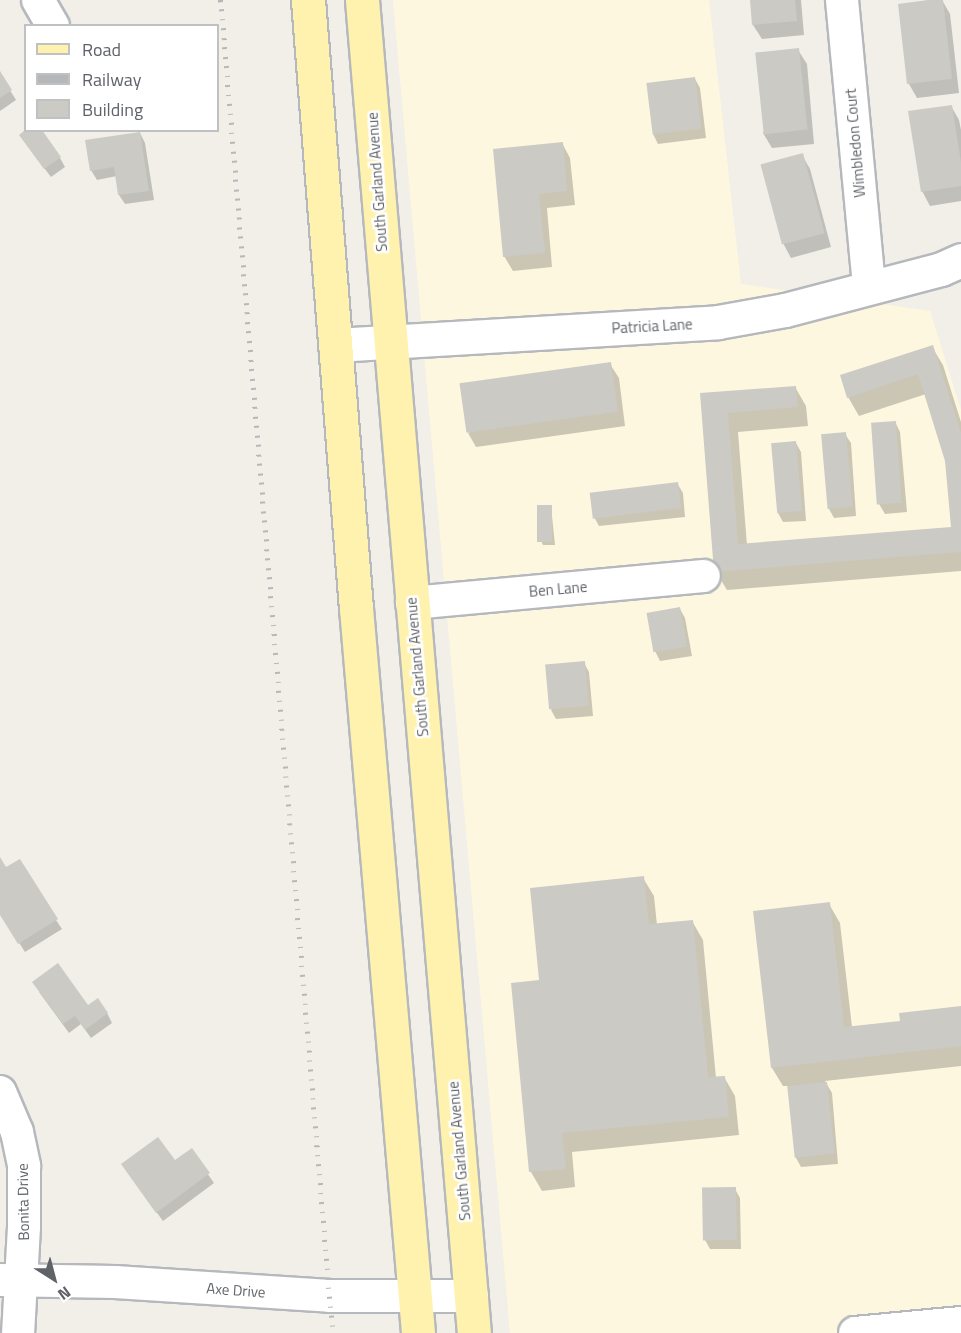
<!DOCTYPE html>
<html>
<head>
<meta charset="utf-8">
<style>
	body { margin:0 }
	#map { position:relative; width:961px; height:1333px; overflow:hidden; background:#f1efe8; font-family:"Titillium Web",sans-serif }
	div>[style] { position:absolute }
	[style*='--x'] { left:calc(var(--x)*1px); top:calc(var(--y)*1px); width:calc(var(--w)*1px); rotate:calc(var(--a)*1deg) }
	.commercial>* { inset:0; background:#fef7e0 }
	.shadow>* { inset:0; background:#0003 }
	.building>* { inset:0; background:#cccac5; transform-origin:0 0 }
	.roads { filter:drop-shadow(2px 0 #b5b8bc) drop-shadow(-2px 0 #b5b8bc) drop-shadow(0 2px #b5b8bc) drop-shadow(0 -2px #b5b8bc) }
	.street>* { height:32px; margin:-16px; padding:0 16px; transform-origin:16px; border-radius:16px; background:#fff }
	.secondary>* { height:33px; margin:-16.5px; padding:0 16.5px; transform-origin:16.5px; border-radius:16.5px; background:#fff }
	.primary>* { height:33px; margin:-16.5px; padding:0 16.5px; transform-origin:16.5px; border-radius:16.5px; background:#fff2af }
	.rail>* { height:4.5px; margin-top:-2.25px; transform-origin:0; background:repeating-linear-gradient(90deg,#b6b7b8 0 1.5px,transparent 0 9.5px) }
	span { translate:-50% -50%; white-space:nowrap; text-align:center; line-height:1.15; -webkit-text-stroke:5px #fff; paint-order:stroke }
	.street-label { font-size:15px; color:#5f6368 }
	.legend { position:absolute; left:24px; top:24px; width:195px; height:108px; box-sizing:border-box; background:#fff; border:2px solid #bfc1c3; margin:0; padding:8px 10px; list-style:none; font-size:18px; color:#5f6368 }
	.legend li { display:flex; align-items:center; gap:12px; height:30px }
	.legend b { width:30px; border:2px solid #bfc1c3 }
	.north { position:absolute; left:24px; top:1249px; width:60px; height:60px; -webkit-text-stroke:4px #fff; paint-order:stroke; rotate:144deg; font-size:16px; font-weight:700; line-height:24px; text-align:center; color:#5f6368 }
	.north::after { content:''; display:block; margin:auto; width:21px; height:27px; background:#5f6368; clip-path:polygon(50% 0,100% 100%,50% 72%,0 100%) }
</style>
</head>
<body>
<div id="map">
	<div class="commercial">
		<div style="clip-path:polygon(393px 0,709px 0,741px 284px,930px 311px,961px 410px,961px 1333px,510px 1333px)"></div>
	</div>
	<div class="shadow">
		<div style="clip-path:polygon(751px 0,801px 0,804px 35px,762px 39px,753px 25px)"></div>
		<div style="clip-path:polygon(942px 0,950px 14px,959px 93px,917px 98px,909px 84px,900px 5px)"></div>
		<div style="clip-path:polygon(798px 50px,807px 64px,814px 144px,772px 148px,763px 133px)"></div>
		<div style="clip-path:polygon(0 74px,16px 100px,0 111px)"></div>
		<div style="clip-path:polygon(695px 79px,700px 88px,706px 138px,658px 144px,653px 134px)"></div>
		<div style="clip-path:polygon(951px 106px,959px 120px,961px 130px,961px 201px,930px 206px,922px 191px)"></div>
		<div style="clip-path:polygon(140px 133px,145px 143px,154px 200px,125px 204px,119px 195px,117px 176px,97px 180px,91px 170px)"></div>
		<div style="clip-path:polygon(562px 143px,570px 158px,575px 205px,547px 208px,552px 267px,513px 271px,504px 256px)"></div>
		<div style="clip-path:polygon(26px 144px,60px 158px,65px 167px,51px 177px)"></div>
		<div style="clip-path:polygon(802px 155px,810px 169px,831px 247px,791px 258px,783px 243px)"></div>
		<div style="clip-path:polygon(932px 347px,943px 365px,961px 422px,961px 571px,727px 590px,716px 572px,702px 395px,795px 387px,806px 406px,808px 426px,738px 432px,747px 545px,952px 528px,947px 461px,926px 394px,859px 416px,848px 397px)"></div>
		<div style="clip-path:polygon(610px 364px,619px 378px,625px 426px,476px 447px,468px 433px)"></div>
		<div style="clip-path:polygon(895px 422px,900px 432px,907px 512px,885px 514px,879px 504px)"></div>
		<div style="clip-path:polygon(845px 434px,851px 443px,856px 516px,834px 518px,829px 509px)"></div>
		<div style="clip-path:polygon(796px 443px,801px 452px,806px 521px,783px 522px,778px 513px)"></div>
		<div style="clip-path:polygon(677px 483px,683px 493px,685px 517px,599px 526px,594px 517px)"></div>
		<div style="clip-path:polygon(551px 506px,555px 545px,543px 545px,541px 541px)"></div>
		<div style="clip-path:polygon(680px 609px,685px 618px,692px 656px,660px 661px,655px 651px)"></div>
		<div style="clip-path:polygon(584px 663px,589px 672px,593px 716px,556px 719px,551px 710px)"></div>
		<div style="clip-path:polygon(0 860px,6px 869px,56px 920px,62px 929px,25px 952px,0 913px)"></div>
		<div style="clip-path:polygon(643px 878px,654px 896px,657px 925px,692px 921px,703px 940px,716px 1078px,724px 1077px,735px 1096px,739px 1135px,572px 1152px,575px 1187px,542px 1191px,531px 1172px,512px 985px,540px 982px)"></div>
		<div style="clip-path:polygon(829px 904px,840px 923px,852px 1027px,902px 1022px,961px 1008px,961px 1066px,825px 1081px,832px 1093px,838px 1164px,801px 1167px,796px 1158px,789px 1086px,783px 1086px,772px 1068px)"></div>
		<div style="clip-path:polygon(39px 992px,107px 1013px,112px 1023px,91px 1038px,81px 1024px,69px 1033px)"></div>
		<div style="clip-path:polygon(191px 1150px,214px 1183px,163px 1221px,128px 1173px,175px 1162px)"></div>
		<div style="clip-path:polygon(735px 1189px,740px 1198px,741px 1249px,710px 1249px,705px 1240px)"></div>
	</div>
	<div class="building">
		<div style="clip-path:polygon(750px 0,795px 0,797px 21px,752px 25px)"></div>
		<div style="clip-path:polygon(928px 0,943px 0,952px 79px,907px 84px,898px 4px)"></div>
		<div style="left:799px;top:48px;width:82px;height:44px;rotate:84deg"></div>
		<div style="clip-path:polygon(0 71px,12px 90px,0 98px)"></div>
		<div style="left:695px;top:77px;width:52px;height:49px;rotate:83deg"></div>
		<div style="clip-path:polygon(952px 105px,961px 162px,961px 186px,921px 192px,908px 111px)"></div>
		<div style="clip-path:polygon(25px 130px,42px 130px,61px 157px,44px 169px,19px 135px)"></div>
		<div style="clip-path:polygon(140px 132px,149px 191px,118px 195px,114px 167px,90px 171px,85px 140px)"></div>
		<div style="clip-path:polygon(563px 142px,567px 191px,539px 194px,545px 253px,503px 257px,493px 149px)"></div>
		<div style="left:803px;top:153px;width:83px;height:44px;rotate:75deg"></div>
		<div style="clip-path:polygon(933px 345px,961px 433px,961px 552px,714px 572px,700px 393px,796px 386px,798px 407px,728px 413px,738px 544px,951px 527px,945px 461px,918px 374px,847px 398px,840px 375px)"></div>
		<div style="left:611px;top:362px;width:50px;height:153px;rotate:82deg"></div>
		<div style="left:896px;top:421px;width:82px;height:25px;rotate:86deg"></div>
		<div style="left:846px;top:432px;width:75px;height:25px;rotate:85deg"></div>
		<div style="left:796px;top:441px;width:70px;height:25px;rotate:85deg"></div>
		<div style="left:678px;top:482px;width:26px;height:89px;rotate:83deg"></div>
		<div style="left:537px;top:505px;width:15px;height:37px"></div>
		<div style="left:680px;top:607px;width:40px;height:34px;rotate:80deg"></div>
		<div style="left:585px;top:661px;width:45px;height:40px;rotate:85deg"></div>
		<div style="clip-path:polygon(0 857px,6px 867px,20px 859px,58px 919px,18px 944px,0 915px)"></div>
		<div style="clip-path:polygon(644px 876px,649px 924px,693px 920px,708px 1077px,725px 1076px,729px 1117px,562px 1133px,566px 1169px,529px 1172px,511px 983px,539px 980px,530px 888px)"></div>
		<div style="clip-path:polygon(830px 902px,844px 1027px,900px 1021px,899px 1013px,961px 1006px,961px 1046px,771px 1068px,753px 911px)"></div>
		<div style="clip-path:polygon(58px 963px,88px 1005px,98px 998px,108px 1013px,85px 1030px,75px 1016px,63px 1024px,32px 982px)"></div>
		<div style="left:827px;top:1082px;width:72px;height:40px;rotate:84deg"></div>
		<div style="clip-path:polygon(158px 1137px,175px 1160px,192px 1148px,210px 1173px,156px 1213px,121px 1164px)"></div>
		<div style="left:736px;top:1187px;width:53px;height:34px;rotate:89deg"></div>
	</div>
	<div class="roads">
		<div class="street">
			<div style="--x:38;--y:0;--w:30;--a:60"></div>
			<div style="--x:842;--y:0;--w:288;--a:84.6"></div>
			<div style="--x:412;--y:603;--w:293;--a:-5.3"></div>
			<div style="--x:0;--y:1092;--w:43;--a:67"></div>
			<div style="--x:17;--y:1132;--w:35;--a:78"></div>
			<div style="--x:24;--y:1166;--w:61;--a:90"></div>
			<div style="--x:24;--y:1227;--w:106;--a:93.2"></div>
			<div style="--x:0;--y:1280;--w:115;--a:1"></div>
			<div style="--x:115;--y:1282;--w:215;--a:3.7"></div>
			<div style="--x:330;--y:1296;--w:142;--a:0"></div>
			<div style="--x:855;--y:1333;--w:106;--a:-5.4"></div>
		</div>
		<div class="secondary">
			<div style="--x:335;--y:345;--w:384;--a:-3.4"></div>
			<div style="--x:718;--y:322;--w:68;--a:-10.2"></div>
			<div style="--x:785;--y:310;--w:161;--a:-14.7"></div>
			<div style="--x:941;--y:269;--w:22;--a:-24"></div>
		</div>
		<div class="primary">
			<div style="--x:308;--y:0;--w:610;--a:85.49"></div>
			<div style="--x:356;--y:608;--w:728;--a:85.11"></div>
			<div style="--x:362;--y:0;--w:1338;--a:85.2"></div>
		</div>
	</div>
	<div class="rail">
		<div style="--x:221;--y:0;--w:1338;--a:85.2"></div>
	</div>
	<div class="street-label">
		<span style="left:855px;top:143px;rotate:-95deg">Wimbledon Court</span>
		<span style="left:377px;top:182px;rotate:-94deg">South Garland Avenue</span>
		<span style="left:652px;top:326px;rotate:-3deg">Patricia Lane</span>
		<span style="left:558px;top:589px;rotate:-5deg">Ben Lane</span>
		<span style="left:417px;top:667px;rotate:-95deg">South Garland Avenue</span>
		<span style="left:459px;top:1151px;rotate:-95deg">South Garland Avenue</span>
		<span style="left:23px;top:1202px;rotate:-91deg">Bonita Drive</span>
		<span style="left:236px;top:1290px;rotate:4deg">Axe Drive</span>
	</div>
	<ul class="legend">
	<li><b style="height:8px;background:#fff2af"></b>Road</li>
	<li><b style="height:8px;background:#b6b7b8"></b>Railway</li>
	<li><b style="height:16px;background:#cccac5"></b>Building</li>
	</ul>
	<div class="north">N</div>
</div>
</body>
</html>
